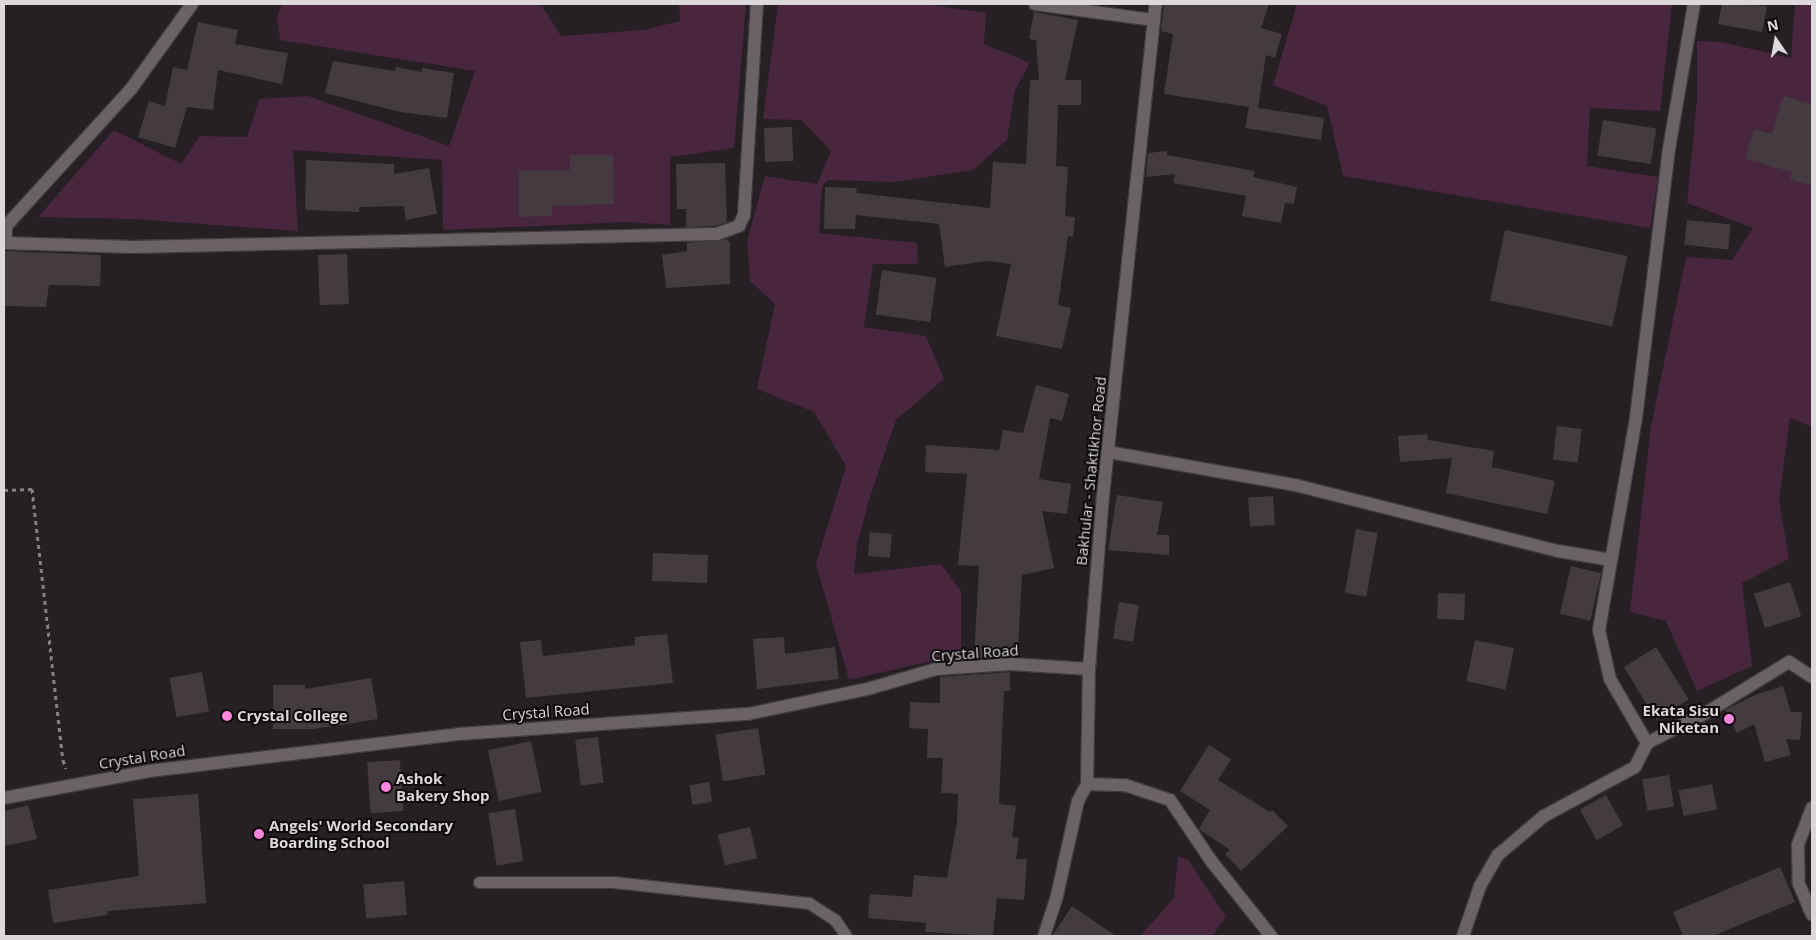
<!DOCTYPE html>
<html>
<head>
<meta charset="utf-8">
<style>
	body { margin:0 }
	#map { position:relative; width:1816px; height:940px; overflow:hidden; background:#261f23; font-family:"Open Sans",sans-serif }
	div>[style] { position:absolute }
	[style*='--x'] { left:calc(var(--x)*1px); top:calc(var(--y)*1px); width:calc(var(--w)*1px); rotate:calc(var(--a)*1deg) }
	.green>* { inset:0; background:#47263e }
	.building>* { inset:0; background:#433b40; transform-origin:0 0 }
	.path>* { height:3px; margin-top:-1.5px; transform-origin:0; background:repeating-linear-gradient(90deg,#868084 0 4px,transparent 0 8px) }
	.roads { filter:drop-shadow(1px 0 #403b3e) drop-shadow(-1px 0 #403b3e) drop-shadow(0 1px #403b3e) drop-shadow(0 -1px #403b3e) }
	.service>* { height:11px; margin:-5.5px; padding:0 5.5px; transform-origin:5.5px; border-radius:5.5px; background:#6a6267 }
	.minor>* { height:12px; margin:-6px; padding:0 6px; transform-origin:6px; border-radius:6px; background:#6a6267 }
	.tertiary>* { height:12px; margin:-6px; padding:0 6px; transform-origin:6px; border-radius:6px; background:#6a6267 }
	.dots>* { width:14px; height:14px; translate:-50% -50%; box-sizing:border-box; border:2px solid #0d0a0c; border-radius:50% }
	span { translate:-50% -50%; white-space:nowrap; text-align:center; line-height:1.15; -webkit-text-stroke:4px #0d0a0c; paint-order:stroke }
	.street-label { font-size:15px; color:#dcd8db }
	.poi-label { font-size:15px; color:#dcd8db; font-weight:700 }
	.right { translate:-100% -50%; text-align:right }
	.left { translate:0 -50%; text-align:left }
	.frame { position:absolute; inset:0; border:5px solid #dcd8db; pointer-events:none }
	.north { position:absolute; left:1751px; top:15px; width:50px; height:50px; -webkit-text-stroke:4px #0d0a0c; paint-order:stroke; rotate:348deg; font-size:14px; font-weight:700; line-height:20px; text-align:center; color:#dcd8db }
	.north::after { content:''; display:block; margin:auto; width:18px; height:22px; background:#dcd8db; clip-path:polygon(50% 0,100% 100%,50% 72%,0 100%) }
</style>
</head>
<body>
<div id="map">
	<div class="green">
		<div style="clip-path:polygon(282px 4px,528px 4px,542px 6px,561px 36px,644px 30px,680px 21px,679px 4px,746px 4px,734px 148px,670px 157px,670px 225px,628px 222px,443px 230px,442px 160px,293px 150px,298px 231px,134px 219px,38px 217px,114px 130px,181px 164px,200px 136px,247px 137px,259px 99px,308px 96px,449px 146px,475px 71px,280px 40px,277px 17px)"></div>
		<div style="clip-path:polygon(778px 4px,927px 4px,986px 13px,984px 44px,1030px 63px,1015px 90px,1007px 140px,973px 170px,894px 182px,828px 180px,822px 186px,819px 233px,917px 243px,918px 264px,873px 264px,864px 327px,926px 336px,944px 379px,896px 420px,869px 500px,857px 545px,854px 574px,941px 564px,961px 591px,961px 654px,849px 680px,816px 564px,846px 466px,814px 412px,757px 389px,775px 304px,750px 281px,747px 241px,765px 176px,817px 184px,831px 151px,801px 120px,763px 119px)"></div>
		<div style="clip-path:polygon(1297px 4px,1672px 4px,1660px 111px,1590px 108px,1587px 166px,1658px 177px,1650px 228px,1343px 176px,1327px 106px,1273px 85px)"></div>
		<div style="clip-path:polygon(1795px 4px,1812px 4px,1812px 427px,1790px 418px,1779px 499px,1789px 559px,1742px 583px,1752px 666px,1697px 691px,1666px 621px,1630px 612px,1651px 426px,1686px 257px,1732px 260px,1753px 228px,1687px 203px,1697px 99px,1697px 41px,1721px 42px,1791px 58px)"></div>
		<div style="clip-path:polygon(1178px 856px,1188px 860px,1226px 917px,1212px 936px,1140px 936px,1174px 898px)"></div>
	</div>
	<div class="building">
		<div style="clip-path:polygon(1164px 4px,1269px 4px,1261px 28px,1282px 34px,1275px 58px,1266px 55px,1258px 108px,1324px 118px,1321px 140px,1245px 128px,1249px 107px,1164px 94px,1173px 34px,1161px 31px)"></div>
		<div style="clip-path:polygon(1722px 4px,1767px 6px,1762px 32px,1718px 24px)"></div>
		<div style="clip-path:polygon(1034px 12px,1078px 20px,1065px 80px,1081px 80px,1081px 105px,1058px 105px,1056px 166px,1068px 167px,1065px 216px,1075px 217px,1073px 237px,1068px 236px,1058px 305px,1071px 308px,1062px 349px,996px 336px,1011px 264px,987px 261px,945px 267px,939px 224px,856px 215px,855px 229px,824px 229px,825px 187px,857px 188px,856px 193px,990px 208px,993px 162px,1026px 164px,1030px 80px,1039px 80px,1036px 40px,1029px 39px)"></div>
		<div style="clip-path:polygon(198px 22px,238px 30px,235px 44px,288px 53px,282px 84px,218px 70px,213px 110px,187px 107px,175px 148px,138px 137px,149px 101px,165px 106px,173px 67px,187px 70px)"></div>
		<div style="clip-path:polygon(333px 61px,395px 71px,396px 67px,422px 72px,422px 68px,454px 73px,447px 118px,400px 112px,325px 93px)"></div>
		<div style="clip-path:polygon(1783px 96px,1812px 104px,1812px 186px,1790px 179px,1792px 172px,1745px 159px,1754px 129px,1772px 134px)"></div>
		<div style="left:1603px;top:120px;width:54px;height:36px;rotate:9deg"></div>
		<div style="left:792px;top:127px;width:34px;height:28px;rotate:88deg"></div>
		<div style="clip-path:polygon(1167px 151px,1167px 155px,1255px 171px,1253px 177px,1297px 187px,1294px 204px,1285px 203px,1281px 223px,1242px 216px,1246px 196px,1173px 183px,1175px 174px,1146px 177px,1148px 153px)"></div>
		<div style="clip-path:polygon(570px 155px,613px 155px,614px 204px,552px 206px,552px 216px,519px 217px,519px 171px,570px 170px)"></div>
		<div style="clip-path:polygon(306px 160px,394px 164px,394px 174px,429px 168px,437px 214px,406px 220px,404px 206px,359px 207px,359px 212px,305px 210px)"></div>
		<div style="clip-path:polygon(725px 163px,727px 222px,715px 226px,686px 227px,686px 209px,677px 209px,676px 164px)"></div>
		<div style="left:1687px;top:220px;width:44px;height:25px;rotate:6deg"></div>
		<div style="left:1505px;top:230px;width:125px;height:72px;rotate:12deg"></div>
		<div style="clip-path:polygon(727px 239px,730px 243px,730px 284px,666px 288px,662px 255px,687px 251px,687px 243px)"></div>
		<div style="clip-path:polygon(4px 251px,101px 255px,100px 286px,49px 285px,46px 307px,4px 306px)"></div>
		<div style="left:347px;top:254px;width:50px;height:29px;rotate:88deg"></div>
		<div style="left:882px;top:270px;width:55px;height:45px;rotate:8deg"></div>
		<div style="clip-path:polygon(1036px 385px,1069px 394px,1062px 421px,1050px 418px,1039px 479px,1071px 484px,1067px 514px,1042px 511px,1054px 568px,1022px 575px,1018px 647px,1010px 647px,1010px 656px,974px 658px,979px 566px,958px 565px,967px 474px,925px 472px,926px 445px,999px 450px,1003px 430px,1023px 433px)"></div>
		<div style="left:1557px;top:426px;width:25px;height:34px;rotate:7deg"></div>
		<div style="clip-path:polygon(1427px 434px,1428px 440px,1494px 451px,1492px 467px,1555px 481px,1547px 514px,1446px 493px,1452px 458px,1400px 462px,1398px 436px)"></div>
		<div style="clip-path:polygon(1117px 495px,1163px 502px,1157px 535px,1169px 535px,1169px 555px,1108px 550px)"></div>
		<div style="left:1273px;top:496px;width:29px;height:25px;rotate:86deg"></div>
		<div style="left:1356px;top:529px;width:22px;height:65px;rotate:10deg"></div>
		<div style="left:870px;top:532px;width:22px;height:24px;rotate:5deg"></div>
		<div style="left:653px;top:553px;width:55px;height:28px;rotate:2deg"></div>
		<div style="left:1571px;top:566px;width:31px;height:49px;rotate:13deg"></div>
		<div style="left:1790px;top:582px;width:36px;height:38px;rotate:72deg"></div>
		<div style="left:1438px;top:593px;width:27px;height:26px;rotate:2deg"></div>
		<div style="left:1119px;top:602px;width:20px;height:37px;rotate:9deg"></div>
		<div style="clip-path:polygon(667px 634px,673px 683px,526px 698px,520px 642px,541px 640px,543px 656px,635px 645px,635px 637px)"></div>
		<div style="clip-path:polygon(784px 637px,785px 654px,835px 647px,839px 679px,757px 689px,753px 639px)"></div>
		<div style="left:1475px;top:640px;width:40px;height:42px;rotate:12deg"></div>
		<div style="left:1656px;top:647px;width:62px;height:38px;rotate:58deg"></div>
		<div style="left:202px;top:672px;width:40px;height:33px;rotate:80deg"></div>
		<div style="clip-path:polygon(1010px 672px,1010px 691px,1004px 691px,999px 804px,1016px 806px,1012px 837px,1019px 838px,1016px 859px,1027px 859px,1024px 900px,997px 898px,993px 936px,925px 932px,926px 923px,868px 918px,870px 894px,912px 897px,914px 875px,947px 878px,957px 822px,958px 794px,941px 793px,943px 758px,927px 758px,928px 729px,909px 728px,910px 702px,940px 703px,940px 677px)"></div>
		<div style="clip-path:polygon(371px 678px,378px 719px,314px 729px,273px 729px,273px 685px,305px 685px,305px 689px)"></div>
		<div style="clip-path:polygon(1783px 686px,1791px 712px,1802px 712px,1800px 740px,1786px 739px,1791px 755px,1765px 762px,1754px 724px,1737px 733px,1725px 710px,1755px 695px)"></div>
		<div style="left:758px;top:728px;width:47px;height:43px;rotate:81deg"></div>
		<div style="left:598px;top:737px;width:46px;height:23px;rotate:83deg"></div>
		<div style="left:531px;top:741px;width:52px;height:44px;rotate:78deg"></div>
		<div style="clip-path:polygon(1209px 745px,1231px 759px,1218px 780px,1270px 812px,1272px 810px,1288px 826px,1241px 871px,1225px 854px,1230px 850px,1199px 829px,1210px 810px,1180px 791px)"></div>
		<div style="left:400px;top:760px;width:51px;height:33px;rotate:86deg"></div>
		<div style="left:1669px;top:775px;width:32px;height:27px;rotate:81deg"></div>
		<div style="left:709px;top:782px;width:20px;height:20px;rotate:81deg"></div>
		<div style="left:1712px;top:784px;width:26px;height:34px;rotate:79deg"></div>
		<div style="clip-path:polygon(198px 794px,206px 903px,107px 911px,108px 915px,53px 923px,48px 890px,139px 876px,133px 799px)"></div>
		<div style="left:1606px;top:795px;width:35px;height:30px;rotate:61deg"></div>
		<div style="clip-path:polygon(28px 805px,37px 839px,4px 846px,4px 811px)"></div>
		<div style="left:515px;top:809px;width:53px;height:27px;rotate:81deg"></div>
		<div style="left:750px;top:827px;width:32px;height:33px;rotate:77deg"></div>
		<div style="clip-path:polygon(1780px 867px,1795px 902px,1713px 936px,1683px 936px,1673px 912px)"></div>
		<div style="left:404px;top:881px;width:34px;height:41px;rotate:85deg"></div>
		<div style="clip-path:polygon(1072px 906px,1116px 936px,1052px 936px)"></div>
	</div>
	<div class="path">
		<div style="--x:4;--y:490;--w:28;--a:-2"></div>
		<div style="--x:32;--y:489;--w:273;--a:83.5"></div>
		<div style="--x:63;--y:760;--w:9;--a:69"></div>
	</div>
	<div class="roads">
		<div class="service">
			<div style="--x:479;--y:882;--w:134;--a:0"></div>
			<div style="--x:613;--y:882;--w:197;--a:6.1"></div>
			<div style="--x:809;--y:903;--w:31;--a:33"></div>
			<div style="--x:835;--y:920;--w:19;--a:55"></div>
		</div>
		<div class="minor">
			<div style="--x:192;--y:4;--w:105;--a:125.7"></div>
			<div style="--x:131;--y:89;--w:185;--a:132.4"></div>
			<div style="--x:6;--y:226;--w:17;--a:90"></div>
			<div style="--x:6;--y:243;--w:127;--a:1.8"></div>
			<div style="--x:133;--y:247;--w:584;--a:-1.28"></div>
			<div style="--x:717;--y:234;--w:23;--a:-20"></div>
			<div style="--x:739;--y:226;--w:12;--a:-66"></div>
			<div style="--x:744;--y:215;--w:211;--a:-86.5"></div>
			<div style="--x:1035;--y:4;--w:120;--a:7.7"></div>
			<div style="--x:1694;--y:4;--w:147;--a:99.8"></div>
			<div style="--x:1669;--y:149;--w:271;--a:97"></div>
			<div style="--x:1636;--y:418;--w:215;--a:99.9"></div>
			<div style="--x:1599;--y:630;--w:50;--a:77.3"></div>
			<div style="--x:1610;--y:679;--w:74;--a:60"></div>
			<div style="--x:1647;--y:743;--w:64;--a:-27"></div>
			<div style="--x:1704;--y:714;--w:100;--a:-31.5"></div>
			<div style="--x:1789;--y:662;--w:27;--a:33"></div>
			<div style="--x:1108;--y:452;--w:190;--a:10"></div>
			<div style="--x:1295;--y:485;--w:271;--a:14.1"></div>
			<div style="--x:1558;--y:551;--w:54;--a:9.6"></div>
			<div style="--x:1087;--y:784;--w:38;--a:2"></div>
			<div style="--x:1125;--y:785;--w:47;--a:18.4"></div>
			<div style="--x:1170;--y:800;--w:75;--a:55.9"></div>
			<div style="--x:1212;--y:862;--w:95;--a:51.4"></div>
			<div style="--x:4;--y:798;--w:147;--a:-10.5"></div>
			<div style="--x:149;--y:771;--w:312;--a:-6.8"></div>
			<div style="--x:459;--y:734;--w:290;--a:-4"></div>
			<div style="--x:748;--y:714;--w:126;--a:-11.9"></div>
			<div style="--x:871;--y:688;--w:68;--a:-16.3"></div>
			<div style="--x:936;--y:669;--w:75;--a:-3.8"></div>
			<div style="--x:1011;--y:664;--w:78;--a:3.7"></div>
			<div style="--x:1812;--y:808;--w:40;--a:111"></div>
			<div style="--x:1798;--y:845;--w:39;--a:89"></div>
			<div style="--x:1799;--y:884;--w:33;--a:67"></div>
			<div style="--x:1463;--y:936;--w:53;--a:-71.2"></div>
			<div style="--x:1480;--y:886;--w:36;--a:-60"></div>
			<div style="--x:1498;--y:855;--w:60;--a:-40.3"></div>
			<div style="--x:1544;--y:816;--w:103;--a:-28.3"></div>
			<div style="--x:1635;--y:767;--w:27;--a:-63"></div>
		</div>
		<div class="tertiary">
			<div style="--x:1044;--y:936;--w:38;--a:-72"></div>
			<div style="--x:1056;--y:900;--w:101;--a:-77.5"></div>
			<div style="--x:1078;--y:801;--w:19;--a:-62"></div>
			<div style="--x:1087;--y:784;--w:115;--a:-89"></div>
			<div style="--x:1089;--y:669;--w:174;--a:-85.4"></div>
			<div style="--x:1103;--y:496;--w:495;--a:-83.9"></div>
		</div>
	</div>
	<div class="dots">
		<div style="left:227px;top:716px;background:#ff85de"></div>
		<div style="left:1729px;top:719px;background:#ff85de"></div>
		<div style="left:386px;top:787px;background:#ff85de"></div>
		<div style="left:259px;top:834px;background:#ff85de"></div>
	</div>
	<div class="street-label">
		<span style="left:1091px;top:471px;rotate:-84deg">Bakhular - Shaktikhor Road</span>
		<span style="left:975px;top:653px;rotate:-4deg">Crystal Road</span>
		<span style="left:546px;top:712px;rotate:-4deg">Crystal Road</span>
		<span style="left:142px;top:757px;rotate:-9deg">Crystal Road</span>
	</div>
	<div class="poi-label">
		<span class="right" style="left:1719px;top:719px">Ekata Sisu<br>Niketan</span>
		<span class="left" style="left:237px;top:716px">Crystal College</span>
		<span class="left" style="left:396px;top:787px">Ashok<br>Bakery Shop</span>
		<span class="left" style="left:269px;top:834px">Angels' World Secondary<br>Boarding School</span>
	</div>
	<div class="frame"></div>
	<div class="north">N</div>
</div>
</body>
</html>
